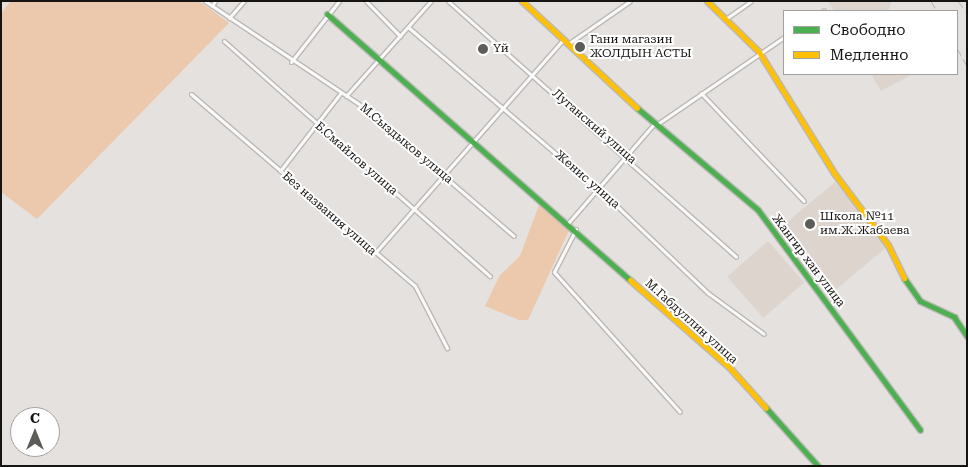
<!DOCTYPE html>
<html>
<head>
<meta charset="utf-8">
<style>
	body { margin:0 }
	#map { position:relative; width:968px; height:467px; overflow:hidden; background:#e4e1de; font-family:"Roboto Serif",serif }
	div>[style] { position:absolute }
	[style*='--x'] { left:calc(var(--x)*1px); top:calc(var(--y)*1px); width:calc(var(--w)*1px); rotate:calc(var(--a)*1deg) }
	.built>* { inset:0; background:#dcd4cd; transform-origin:0 0 }
	.green>* { inset:0; background:#ecc9ac }
	.roads { filter:drop-shadow(1px 0 #bcb9b7) drop-shadow(-1px 0 #bcb9b7) drop-shadow(0 1px #bcb9b7) drop-shadow(0 -1px #bcb9b7) }
	.street>* { height:3px; margin:-1.5px; padding:0 1.5px; transform-origin:1.5px; border-radius:1.5px; background:#fbfafa }
	.fast>* { height:5px; margin:-2.5px; padding:0 2.5px; transform-origin:2.5px; border-radius:2.5px; background:#4caf50 }
	.slow>* { height:5px; margin:-2.5px; padding:0 2.5px; transform-origin:2.5px; border-radius:2.5px; background:#ffc107 }
	.rail>* { height:1px; margin-top:-0.5px; transform-origin:0; background:repeating-linear-gradient(90deg,#bab8b8 0 8px,transparent 0 12px) }
	.dots>* { width:14px; height:14px; translate:-50% -50%; box-sizing:border-box; border:2px solid #fff; border-radius:50% }
	span { translate:-50% -50%; white-space:nowrap; text-align:center; line-height:1.15; -webkit-text-stroke:4px #fff; paint-order:stroke }
	.poi-label { font-size:12px; color:#161412 }
	.left { translate:0 -50%; text-align:left }
	.street-label { font-size:12px; color:#161412 }
	.frame { position:absolute; inset:0; border:2px solid #161412; pointer-events:none }
	.legend { position:absolute; left:783px; top:10px; width:175px; height:65px; box-sizing:border-box; background:#fff; border:1px solid #a2a1a0; margin:0; padding:6px 9px; list-style:none; font-size:15px; color:#161412 }
	.legend li { display:flex; align-items:center; gap:10px; height:25px }
	.legend b { width:25px; border:1px solid #a2a1a0 }
	.north { position:absolute; left:10px; top:407px; width:50px; height:50px; box-sizing:border-box; background:#fff; border:1px solid #a2a1a0; border-radius:50%; rotate:0deg; font-size:14px; font-weight:700; line-height:20px; text-align:center; color:#161412 }
	.north::after { content:''; display:block; margin:auto; width:18px; height:22px; background:#5e5c59; clip-path:polygon(50% 0,100% 100%,50% 72%,0 100%) }
</style>
</head>
<body>
<div id="map">
	<div class="built">
		<div style="clip-path:polygon(828px 1px,892px 1px,888px 11px,834px 11px)"></div>
		<div style="clip-path:polygon(871px 74px,913px 74px,881px 91px)"></div>
		<div style="left:835px;top:182px;width:83px;height:72px;rotate:50deg"></div>
		<div style="left:768px;top:241px;width:55px;height:54px;rotate:49deg"></div>
	</div>
	<div class="green">
		<div style="clip-path:polygon(11px 1px,199px 1px,229px 23px,37px 219px,1px 192px,1px 13px)"></div>
		<div style="clip-path:polygon(539px 205px,571px 226px,528px 320px,519px 320px,485px 306px,500px 275px,520px 256px)"></div>
	</div>
	<div class="roads">
		<div class="street">
			<div style="--x:205;--y:1;--w:192;--a:33.8"></div>
			<div style="--x:365;--y:108;--w:196;--a:40.7"></div>
			<div style="--x:366;--y:1;--w:49;--a:45.8"></div>
			<div style="--x:448;--y:1;--w:385;--a:41.6"></div>
			<div style="--x:212;--y:6;--w:6;--a:-59"></div>
			<div style="--x:823;--y:11;--w:1;--a:-45"></div>
			<div style="--x:229;--y:18;--w:23;--a:-49"></div>
			<div style="--x:727;--y:18;--w:29;--a:-35"></div>
			<div style="--x:408;--y:27;--w:279;--a:40.6"></div>
			<div style="--x:620;--y:209;--w:122;--a:43.7"></div>
			<div style="--x:708;--y:293;--w:69;--a:36.2"></div>
			<div style="--x:224;--y:41;--w:355;--a:41.5"></div>
			<div style="--x:568;--y:44;--w:75;--a:-34.7"></div>
			<div style="--x:291;--y:62;--w:78;--a:-51.8"></div>
			<div style="--x:701;--y:93;--w:149;--a:46.4"></div>
			<div style="--x:191;--y:94;--w:295;--a:40.6"></div>
			<div style="--x:415;--y:286;--w:70;--a:62.7"></div>
			<div style="--x:346;--y:96;--w:127;--a:-48.2"></div>
			<div style="--x:656;--y:125;--w:155;--a:-34.5"></div>
			<div style="--x:280;--y:171;--w:98;--a:-52.1"></div>
			<div style="--x:569;--y:222;--w:130;--a:-49.1"></div>
			<div style="--x:576;--y:229;--w:48;--a:117.1"></div>
			<div style="--x:554;--y:272;--w:188;--a:48"></div>
			<div style="--x:375;--y:253;--w:284;--a:-48.6"></div>
		</div>
		<div class="fast">
			<div style="--x:327;--y:14;--w:403;--a:41.3"></div>
			<div style="--x:637;--y:108;--w:158;--a:40.1"></div>
			<div style="--x:758;--y:210;--w:273;--a:53.6"></div>
			<div style="--x:904;--y:278;--w:28;--a:55"></div>
			<div style="--x:920;--y:301;--w:38;--a:25"></div>
			<div style="--x:954;--y:317;--w:23;--a:56"></div>
			<div style="--x:766;--y:408;--w:78;--a:48.1"></div>
		</div>
		<div class="slow">
			<div style="--x:522;--y:1;--w:157;--a:42.9"></div>
			<div style="--x:707;--y:1;--w:73;--a:44.4"></div>
			<div style="--x:759;--y:52;--w:142;--a:58.2"></div>
			<div style="--x:834;--y:173;--w:90;--a:53.1"></div>
			<div style="--x:888;--y:245;--w:37;--a:64"></div>
			<div style="--x:630;--y:280;--w:132;--a:41.3"></div>
			<div style="--x:729;--y:367;--w:55;--a:47.9"></div>
		</div>
	</div>
	<div class="rail">
		<div style="--x:931;--y:1;--w:12;--a:59"></div>
		<div style="--x:958;--y:1;--w:14;--a:51"></div>
		<div style="--x:957;--y:48;--w:21;--a:61"></div>
	</div>
	<div class="dots">
		<div style="left:580px;top:47px;background:#5e5c59"></div>
		<div style="left:483px;top:49px;background:#5e5c59"></div>
		<div style="left:810px;top:224px;background:#5e5c59"></div>
	</div>
	<div class="poi-label">
		<span class="left" style="left:590px;top:47px">Гани магазин<br>ЖОЛДЫН АСТЫ</span>
		<span class="left" style="left:493px;top:49px">Үй</span>
		<span class="left" style="left:820px;top:224px">Школа №11<br>им.Ж.Жабаева</span>
	</div>
	<div class="street-label">
		<span style="left:594px;top:127px;rotate:41deg">Луганский улица</span>
		<span style="left:406px;top:144px;rotate:40deg">М.Сыздыков улица</span>
		<span style="left:356px;top:159px;rotate:41deg">Б.Смайлов улица</span>
		<span style="left:587px;top:180px;rotate:41deg">Женис улица</span>
		<span style="left:329px;top:214px;rotate:41deg">Без названия улица</span>
		<span style="left:808px;top:261px;rotate:53deg">Жангир хан улица</span>
		<span style="left:691px;top:322px;rotate:42deg">М.Габдуллин улица</span>
	</div>
	<div class="frame"></div>
	<ul class="legend">
	<li><b style="height:6px;background:#4caf50"></b>Свободно</li>
	<li><b style="height:6px;background:#ffc107"></b>Медленно</li>
	</ul>
	<div class="north">С</div>
</div>
</body>
</html>
